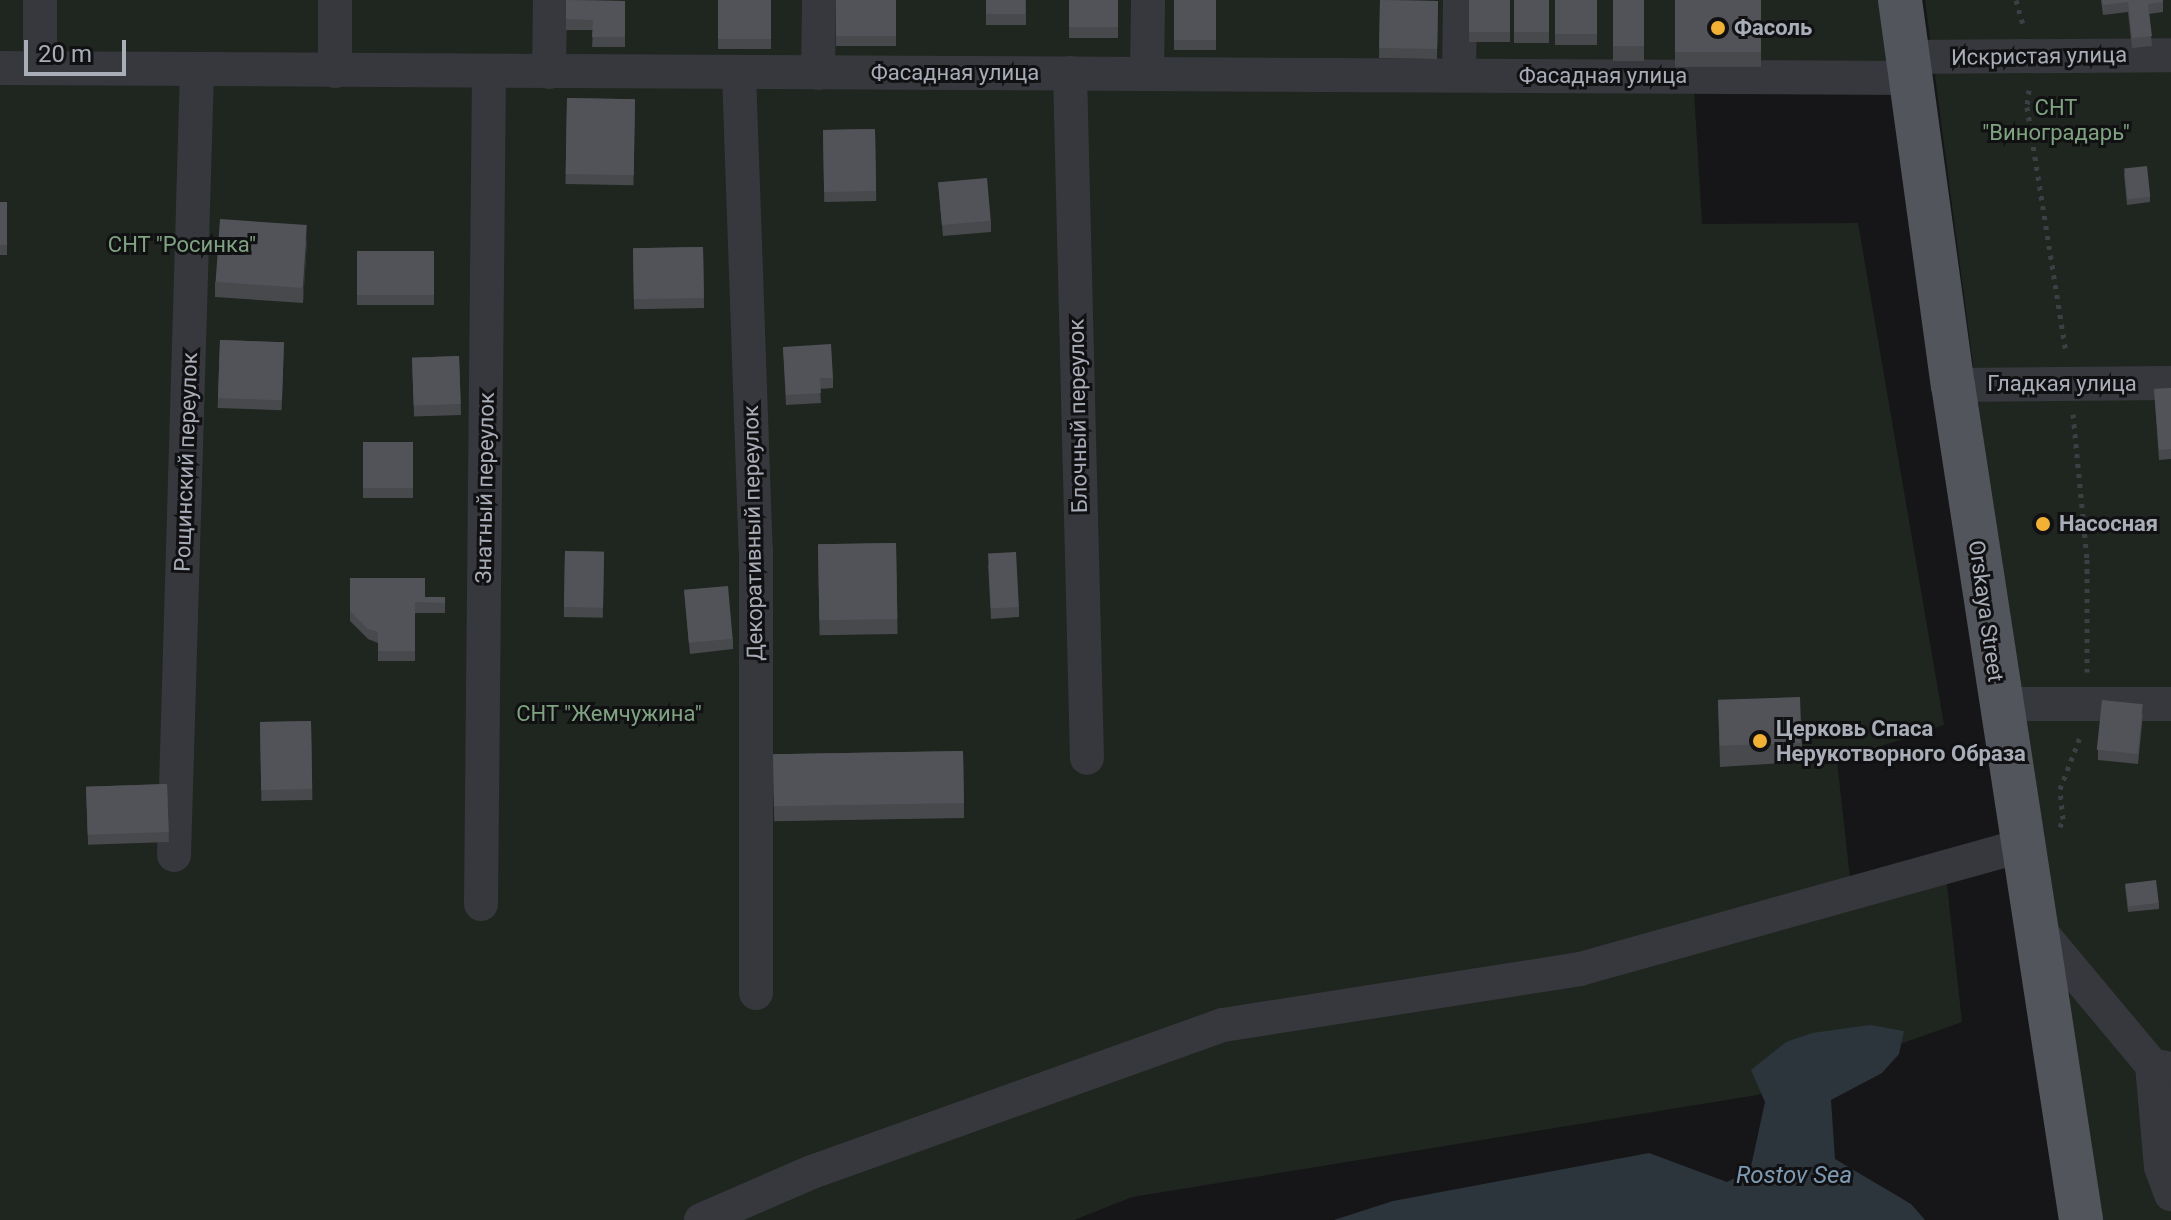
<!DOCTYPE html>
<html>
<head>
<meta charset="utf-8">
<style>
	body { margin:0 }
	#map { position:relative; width:2171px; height:1220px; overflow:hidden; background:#161618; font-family:Roboto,sans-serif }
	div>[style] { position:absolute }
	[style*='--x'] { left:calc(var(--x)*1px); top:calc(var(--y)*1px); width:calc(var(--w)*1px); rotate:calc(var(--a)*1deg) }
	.green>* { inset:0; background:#1e261f }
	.water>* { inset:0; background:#2c353c }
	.path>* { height:5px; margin-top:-2.5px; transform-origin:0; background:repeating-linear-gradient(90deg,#3d3f44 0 4px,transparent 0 10px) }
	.minor>* { height:34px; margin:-17px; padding:0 17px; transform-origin:17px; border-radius:17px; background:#37383d }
	.major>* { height:44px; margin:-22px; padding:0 22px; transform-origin:22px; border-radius:22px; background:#53555c }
	.wall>* { inset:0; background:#47494d; transform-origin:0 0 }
	.shaded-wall>* { inset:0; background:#2f3033 }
	.building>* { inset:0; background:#525359; transform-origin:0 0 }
	.dots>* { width:22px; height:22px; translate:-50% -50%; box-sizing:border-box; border:4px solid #111113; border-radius:50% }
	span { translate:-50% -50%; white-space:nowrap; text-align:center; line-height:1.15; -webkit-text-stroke:6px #111113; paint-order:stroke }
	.poi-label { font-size:22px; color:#a8adb8; font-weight:700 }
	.left { translate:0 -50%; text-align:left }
	.street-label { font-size:22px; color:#a8adb8 }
	.park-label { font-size:22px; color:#7fa381 }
	.water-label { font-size:24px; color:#7f9bb3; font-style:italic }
	.scale { position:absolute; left:24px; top:40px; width:102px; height:36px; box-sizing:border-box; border:4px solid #a8adb8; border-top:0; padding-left:10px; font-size:24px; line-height:28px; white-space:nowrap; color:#a8adb8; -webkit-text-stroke:6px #111113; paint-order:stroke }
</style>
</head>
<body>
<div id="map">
	<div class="green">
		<div style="clip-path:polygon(0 0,1886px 0,1897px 76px,1693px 75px,1702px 224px,1858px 223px,1944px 725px,1837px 761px,1851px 887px,1944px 857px,1962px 1022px,1757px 1095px,1132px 1197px,1074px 1220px,0 1220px)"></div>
		<div style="clip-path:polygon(1925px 0,2171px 0,2171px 1220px,2099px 1220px,2016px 691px)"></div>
	</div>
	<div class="water">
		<div style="clip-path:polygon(1870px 1025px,1904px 1031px,1899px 1054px,1882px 1073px,1831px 1100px,1835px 1159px,1911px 1204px,1925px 1220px,1334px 1220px,1393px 1201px,1649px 1153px,1727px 1182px,1750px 1171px,1765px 1102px,1751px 1070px,1786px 1042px,1812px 1033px)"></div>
	</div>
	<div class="path">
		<div style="--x:2016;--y:0;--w:26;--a:74"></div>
		<div style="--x:2029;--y:90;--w:17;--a:97"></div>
		<div style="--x:2027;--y:107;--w:249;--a:81"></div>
		<div style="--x:2073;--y:414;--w:146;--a:84.5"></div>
		<div style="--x:2087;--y:559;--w:113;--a:90"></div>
		<div style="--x:2060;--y:827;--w:9;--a:-69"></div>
		<div style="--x:2063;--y:819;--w:30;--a:-96"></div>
		<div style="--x:2060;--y:789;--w:56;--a:-69"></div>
	</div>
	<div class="minor">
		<div style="--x:40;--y:0;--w:68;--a:90"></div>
		<div style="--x:1908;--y:57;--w:263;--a:-0.4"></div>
		<div style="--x:0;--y:68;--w:1910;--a:0.3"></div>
		<div style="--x:335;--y:71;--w:71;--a:-90"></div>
		<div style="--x:549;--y:72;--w:72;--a:-89.2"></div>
		<div style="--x:739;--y:73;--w:476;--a:88"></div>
		<div style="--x:756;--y:549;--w:444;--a:90"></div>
		<div style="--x:818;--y:73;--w:73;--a:-89.2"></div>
		<div style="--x:1070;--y:73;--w:685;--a:88.58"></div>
		<div style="--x:1147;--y:74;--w:74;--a:-89.2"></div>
		<div style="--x:1459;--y:75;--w:75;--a:-89.2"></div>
		<div style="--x:1953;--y:385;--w:218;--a:-0.5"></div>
		<div style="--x:2000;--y:704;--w:171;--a:0"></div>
		<div style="--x:174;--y:855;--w:786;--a:-88.32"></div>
		<div style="--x:481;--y:904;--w:832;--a:-89.45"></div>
		<div style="--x:2034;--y:924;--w:184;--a:50.1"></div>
		<div style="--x:2152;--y:1065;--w:19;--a:12"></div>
		<div style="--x:2152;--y:1065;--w:102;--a:85"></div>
		<div style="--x:2161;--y:1167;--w:29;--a:70"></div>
		<div style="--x:701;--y:1220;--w:121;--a:-23.4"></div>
		<div style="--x:812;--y:1172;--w:436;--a:-19.7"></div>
		<div style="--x:1223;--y:1025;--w:361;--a:-8.9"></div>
		<div style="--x:1580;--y:969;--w:459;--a:-15.6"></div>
	</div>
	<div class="major">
		<div style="--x:1900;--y:0;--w:389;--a:82.2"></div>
		<div style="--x:1953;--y:385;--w:845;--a:81.28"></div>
	</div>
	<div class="wall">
		<div style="clip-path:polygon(566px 0,625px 1px,625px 47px,592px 47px,593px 30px,566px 30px)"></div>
		<div style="left:718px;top:0;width:53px;height:49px"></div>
		<div style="left:836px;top:0;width:60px;height:46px"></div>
		<div style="left:986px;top:0;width:40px;height:25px"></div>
		<div style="left:1069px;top:0;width:49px;height:38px"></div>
		<div style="left:1174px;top:0;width:42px;height:50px"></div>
		<div style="left:1380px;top:0;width:58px;height:58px;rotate:1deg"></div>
		<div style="left:1469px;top:0;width:41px;height:42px"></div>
		<div style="left:1514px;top:0;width:35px;height:43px"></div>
		<div style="left:1555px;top:0;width:42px;height:45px"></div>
		<div style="left:1613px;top:0;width:31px;height:61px"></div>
		<div style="left:1675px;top:0;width:86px;height:67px"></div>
		<div style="clip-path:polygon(2101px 0,2163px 0,2163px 12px,2149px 14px,2152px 46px,2132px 48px,2128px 12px,2103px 15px)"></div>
		<div style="left:567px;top:98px;width:68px;height:86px;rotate:1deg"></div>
		<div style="left:875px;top:129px;width:72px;height:52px;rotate:89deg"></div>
		<div style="clip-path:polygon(2124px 173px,2150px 197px,2150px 202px,2127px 205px)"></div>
		<div style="clip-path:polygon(938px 183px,991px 221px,991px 232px,943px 236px)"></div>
		<div style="left:0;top:202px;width:7px;height:53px"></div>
		<div style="clip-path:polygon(307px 240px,303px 303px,215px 297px,215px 282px)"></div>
		<div style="left:703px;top:247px;width:61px;height:70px;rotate:89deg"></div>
		<div style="left:357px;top:251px;width:77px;height:54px"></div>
		<div style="left:220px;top:340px;width:64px;height:68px;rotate:2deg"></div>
		<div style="clip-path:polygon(783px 347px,833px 378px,833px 388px,820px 389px,821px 403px,786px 405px)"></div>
		<div style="left:459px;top:356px;width:59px;height:47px;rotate:88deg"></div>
		<div style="clip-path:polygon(2171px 388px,2171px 459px,2159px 460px,2154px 389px)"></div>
		<div style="left:363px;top:442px;width:50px;height:56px"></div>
		<div style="left:896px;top:543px;width:91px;height:78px;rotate:89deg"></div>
		<div style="left:565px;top:551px;width:39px;height:66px;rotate:1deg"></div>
		<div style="clip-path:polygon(988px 564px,1019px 607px,1019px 617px,991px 619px)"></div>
		<div style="clip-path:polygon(350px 578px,425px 597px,445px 597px,445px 613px,415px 613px,415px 661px,378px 661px,378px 643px,368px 639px,350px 621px)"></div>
		<div style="clip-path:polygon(684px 590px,733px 639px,733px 649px,690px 654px)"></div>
		<div style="clip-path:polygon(1718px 701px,1802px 743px,1802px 762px,1720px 767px)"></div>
		<div style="clip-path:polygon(2143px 714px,2138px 764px,2098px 760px,2098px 750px)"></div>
		<div style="left:311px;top:721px;width:79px;height:51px;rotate:89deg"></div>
		<div style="left:963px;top:751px;width:67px;height:190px;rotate:89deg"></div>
		<div style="left:167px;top:784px;width:58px;height:81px;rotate:88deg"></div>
		<div style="clip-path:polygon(2125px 885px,2159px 903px,2159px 909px,2128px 912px)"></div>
	</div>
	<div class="shaded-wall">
		<div style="clip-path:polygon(307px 225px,307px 240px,303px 303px,303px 288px)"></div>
	</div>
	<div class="building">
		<div style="clip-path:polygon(566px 0,625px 1px,625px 37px,592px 37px,593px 20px,566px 19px)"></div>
		<div style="left:718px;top:0;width:53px;height:39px"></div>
		<div style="left:836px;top:0;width:60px;height:36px"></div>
		<div style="left:986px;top:0;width:39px;height:14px"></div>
		<div style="left:1069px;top:0;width:49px;height:27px"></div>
		<div style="left:1174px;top:0;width:42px;height:40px"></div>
		<div style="left:1380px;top:0;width:58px;height:48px;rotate:1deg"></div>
		<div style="left:1469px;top:0;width:41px;height:32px"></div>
		<div style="left:1514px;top:0;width:35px;height:32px"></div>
		<div style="left:1555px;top:0;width:42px;height:34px"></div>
		<div style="left:1613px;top:0;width:31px;height:46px"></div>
		<div style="left:1675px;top:0;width:86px;height:52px"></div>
		<div style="clip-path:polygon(2102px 0,2163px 0,2163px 2px,2148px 4px,2152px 36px,2132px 38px,2128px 2px,2103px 5px)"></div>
		<div style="left:567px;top:98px;width:68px;height:76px;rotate:1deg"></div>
		<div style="left:875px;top:129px;width:62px;height:52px;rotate:89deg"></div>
		<div style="left:2147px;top:166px;width:31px;height:23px;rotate:84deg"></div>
		<div style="left:987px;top:178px;width:43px;height:49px;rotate:85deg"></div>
		<div style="left:0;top:202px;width:7px;height:43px"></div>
		<div style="left:220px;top:219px;width:87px;height:63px;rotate:4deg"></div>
		<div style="left:703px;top:247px;width:51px;height:70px;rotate:89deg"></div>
		<div style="left:357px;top:251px;width:77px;height:44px"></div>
		<div style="left:220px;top:340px;width:64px;height:58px;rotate:2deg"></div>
		<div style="clip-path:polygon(831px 344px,833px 378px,820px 378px,821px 393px,786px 395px,783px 347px)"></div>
		<div style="left:459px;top:356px;width:48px;height:47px;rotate:88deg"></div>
		<div style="clip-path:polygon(2171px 388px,2171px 449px,2159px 450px,2154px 389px)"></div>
		<div style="left:363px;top:442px;width:50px;height:46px"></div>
		<div style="left:896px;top:543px;width:76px;height:78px;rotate:89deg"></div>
		<div style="left:565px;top:551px;width:39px;height:56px;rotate:1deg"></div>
		<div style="left:1016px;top:552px;width:55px;height:28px;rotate:87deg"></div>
		<div style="clip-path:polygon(350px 578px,425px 578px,425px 597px,445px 597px,445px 603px,415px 602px,415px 651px,378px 651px,378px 632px,368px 629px,350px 611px)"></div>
		<div style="left:728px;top:586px;width:53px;height:44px;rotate:85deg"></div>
		<div style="left:1800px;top:697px;width:46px;height:82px;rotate:88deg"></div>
		<div style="left:2102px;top:700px;width:41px;height:50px;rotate:6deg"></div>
		<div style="left:311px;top:721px;width:68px;height:51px;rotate:89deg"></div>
		<div style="left:963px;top:751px;width:52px;height:190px;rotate:89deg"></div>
		<div style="left:167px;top:784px;width:48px;height:81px;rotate:88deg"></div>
		<div style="left:2156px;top:880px;width:23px;height:31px;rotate:83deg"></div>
	</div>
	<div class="dots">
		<div style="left:1718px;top:28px;background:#f2b134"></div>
		<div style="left:2043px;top:524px;background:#f2b134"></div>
		<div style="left:1760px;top:741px;background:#f2b134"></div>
	</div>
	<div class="poi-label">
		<span class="left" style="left:1734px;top:28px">Фасоль</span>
		<span class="left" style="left:2059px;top:524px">Насосная</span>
		<span class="left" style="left:1776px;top:741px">Церковь Спаса<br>Нерукотворного Образа</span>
	</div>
	<div class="street-label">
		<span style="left:2039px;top:56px;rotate:-1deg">Искристая улица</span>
		<span style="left:955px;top:73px">Фасадная улица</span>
		<span style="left:1603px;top:76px">Фасадная улица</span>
		<span style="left:2062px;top:384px">Гладкая улица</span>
		<span style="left:1078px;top:416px;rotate:-91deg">Блочный переулок</span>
		<span style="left:186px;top:462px;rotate:-88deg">Рощинский переулок</span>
		<span style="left:485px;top:488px;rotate:-89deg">Знатный переулок</span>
		<span style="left:753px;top:533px;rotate:-91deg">Декоративный переулок</span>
		<span style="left:1986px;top:611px;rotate:82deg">Orskaya Street</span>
	</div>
	<div class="park-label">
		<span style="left:2056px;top:120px">СНТ<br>"Виноградарь"</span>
		<span style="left:182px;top:245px">СНТ "Росинка"</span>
		<span style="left:609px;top:714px">СНТ "Жемчужина"</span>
	</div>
	<div class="water-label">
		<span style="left:1794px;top:1176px">Rostov Sea</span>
	</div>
	<div class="scale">20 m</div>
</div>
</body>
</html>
